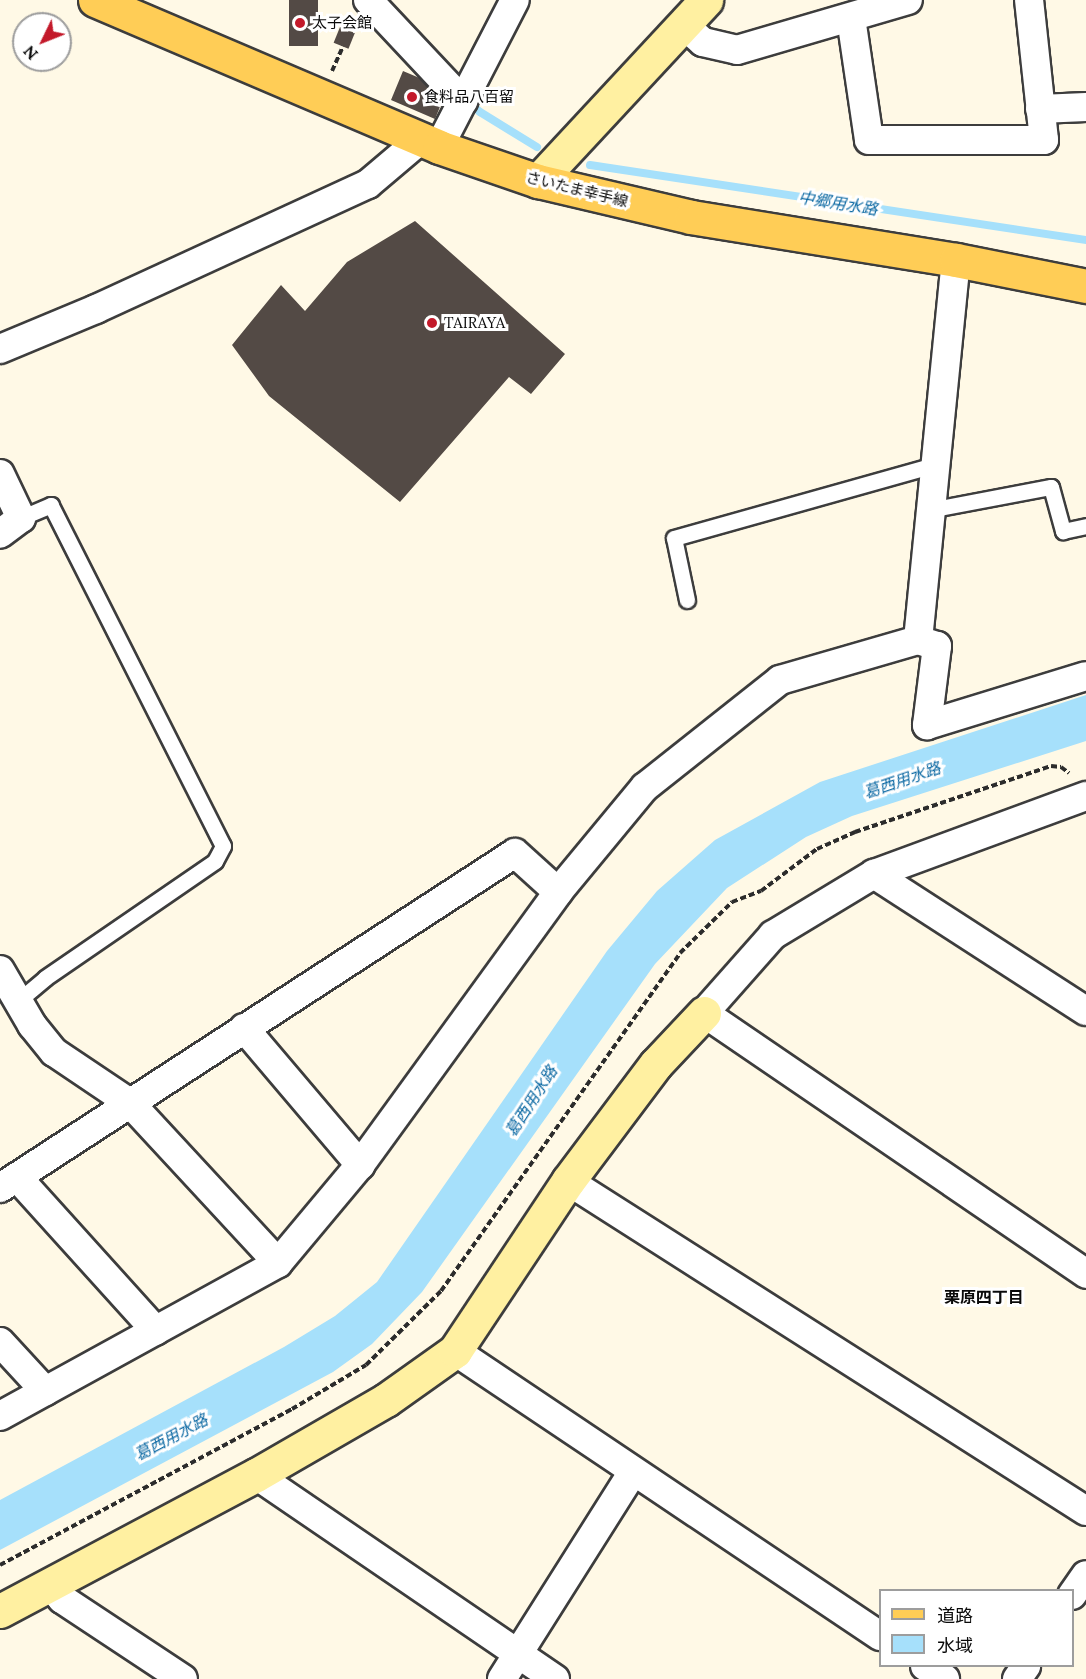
<!DOCTYPE html>
<html>
<head>
<meta charset="utf-8">
<style>
	body { margin:0 }
	#map { position:relative; width:1086px; height:1679px; overflow:hidden; background:#fff9e6; font-family:Lora,"Noto Sans JP",serif }
	div>[style] { position:absolute }
	[style*='--x'] { left:calc(var(--x)*1px); top:calc(var(--y)*1px); width:calc(var(--w)*1px); rotate:calc(var(--a)*1deg) }
	.water>* { inset:0; background:#a6e0fb }
	.stream>* { height:8px; margin:-4px; padding:0 4px; transform-origin:4px; border-radius:4px; background:#a6e0fb }
	.building>* { inset:0; background:#534a45; transform-origin:0 0 }
	.path>* { height:4px; margin-top:-2px; transform-origin:0; background:repeating-linear-gradient(90deg,#2c2c2c 0 6px,transparent 0 9px) }
	.roads { filter:drop-shadow(2px 0 #3d3d3d) drop-shadow(-2px 0 #3d3d3d) drop-shadow(0 2px #3d3d3d) drop-shadow(0 -2px #3d3d3d) }
	.lane>* { height:15px; margin:-7.5px; padding:0 7.5px; transform-origin:7.5px; border-radius:7.5px; background:#fff }
	.street>* { height:28px; margin:-14px; padding:0 14px; transform-origin:14px; border-radius:14px; background:#fff }
	.secondary>* { height:33px; margin:-16.5px; padding:0 16.5px; transform-origin:16.5px; border-radius:16.5px; background:#fff0a1 }
	.primary>* { height:33px; margin:-16.5px; padding:0 16.5px; transform-origin:16.5px; border-radius:16.5px; background:#ffcd56 }
	.dots>* { width:16px; height:16px; translate:-50% -50%; box-sizing:border-box; border:3px solid #fff; border-radius:50% }
	span { translate:-50% -50%; white-space:nowrap; text-align:center; line-height:1.15; -webkit-text-stroke:6px #fff; paint-order:stroke }
	.poi-label { font-size:15px; color:#0a0a0a }
	.left { translate:0 -50%; text-align:left }
	.street-label { font-size:15px; color:#0a0a0a }
	.water-label { font-size:16px; color:#0c69a3; font-style:italic }
	.neighbourhood-label { font-size:16px; color:#0a0a0a; font-weight:700 }
	.legend { position:absolute; left:879px; top:1589px; width:195px; height:78px; box-sizing:border-box; background:#fff; border:2px solid #9d9d9d; margin:0; padding:8px 10px; list-style:none; font-size:18px; color:#0a0a0a }
	.legend li { display:flex; align-items:center; gap:12px; height:30px }
	.legend b { width:30px; border:2px solid #9d9d9d }
	.north { position:absolute; left:12px; top:12px; width:60px; height:60px; box-sizing:border-box; background:#fff; border:2px solid #9d9d9d; border-radius:50%; rotate:227deg; font-size:16px; font-weight:700; line-height:24px; text-align:center; color:#0a0a0a }
	.north::after { content:''; display:block; margin:auto; width:21px; height:27px; background:#c3192a; clip-path:polygon(50% 0,100% 100%,50% 72%,0 100%) }
</style>
</head>
<body>
<div id="map">
	<div class="water">
		<div style="clip-path:polygon(1086px 695px,1086px 741px,852px 816px,806px 837px,727px 888px,655px 964px,422px 1292px,372px 1344px,333px 1372px,0 1550px,0 1500px,284px 1347px,335px 1316px,377px 1282px,607px 951px,657px 891px,715px 840px,820px 782px)"></div>
	</div>
	<div class="stream">
		<div style="--x:468;--y:101;--w:16;--a:43"></div>
		<div style="--x:480;--y:112;--w:67;--a:31.6"></div>
		<div style="--x:590;--y:165;--w:502;--a:8.6"></div>
	</div>
	<div class="building">
		<div style="left:289px;top:0;width:29px;height:46px"></div>
		<div style="left:340px;top:27px;width:16px;height:17px;rotate:22deg"></div>
		<div style="clip-path:polygon(403px 71px,429px 82px,425px 94px,442px 102px,435px 119px,391px 100px)"></div>
		<div style="clip-path:polygon(415px 221px,565px 354px,531px 394px,509px 377px,400px 502px,269px 396px,232px 345px,281px 285px,305px 311px,347px 262px)"></div>
	</div>
	<div class="path">
		<div style="--x:332;--y:71;--w:27;--a:-66"></div>
		<div style="--x:0;--y:1565;--w:331;--a:-28.1"></div>
		<div style="--x:292;--y:1409;--w:86;--a:-30.7"></div>
		<div style="--x:366;--y:1365;--w:105;--a:-44.6"></div>
		<div style="--x:441;--y:1291;--w:414;--a:-54.7"></div>
		<div style="--x:680;--y:953;--w:73;--a:-44.4"></div>
		<div style="--x:732;--y:902;--w:31;--a:-21"></div>
		<div style="--x:761;--y:891;--w:70;--a:-36.9"></div>
		<div style="--x:817;--y:849;--w:42;--a:-24.1"></div>
		<div style="--x:855;--y:832;--w:207;--a:-18.6"></div>
		<div style="--x:1051;--y:766;--w:10;--a:6"></div>
		<div style="--x:1061;--y:767;--w:10;--a:37"></div>
	</div>
	<div class="roads">
		<div class="lane">
			<div style="--x:929;--y:510;--w:124;--a:-10.7"></div>
			<div style="--x:1051;--y:487;--w:46;--a:74.7"></div>
			<div style="--x:1063;--y:531;--w:24;--a:-12"></div>
			<div style="--x:687;--y:600;--w:63;--a:-101.8"></div>
			<div style="--x:674;--y:538;--w:269;--a:-15.7"></div>
			<div style="--x:18;--y:1001;--w:35;--a:-40"></div>
			<div style="--x:45;--y:978;--w:206;--a:-34.5"></div>
			<div style="--x:215;--y:861;--w:17;--a:-62"></div>
			<div style="--x:223;--y:846;--w:382;--a:-116.8"></div>
			<div style="--x:51;--y:505;--w:33;--a:157"></div>
		</div>
		<div class="street">
			<div style="--x:368;--y:0;--w:139;--a:46.8"></div>
			<div style="--x:851;--y:18;--w:123;--a:81.6"></div>
			<div style="--x:869;--y:140;--w:175;--a:0"></div>
			<div style="--x:1044;--y:140;--w:141;--a:-96.1"></div>
			<div style="--x:684;--y:25;--w:25;--a:42"></div>
			<div style="--x:703;--y:42;--w:35;--a:13"></div>
			<div style="--x:737;--y:50;--w:178;--a:-16.3"></div>
			<div style="--x:1040;--y:109;--w:46;--a:-2.5"></div>
			<div style="--x:439;--y:147;--w:165;--a:-62.7"></div>
			<div style="--x:0;--y:349;--w:104;--a:-22.6"></div>
			<div style="--x:96;--y:309;--w:299;--a:-24.7"></div>
			<div style="--x:368;--y:184;--w:70;--a:-40.3"></div>
			<div style="--x:0;--y:474;--w:49;--a:64.5"></div>
			<div style="--x:21;--y:518;--w:26;--a:143"></div>
			<div style="--x:918;--y:640;--w:382;--a:-84.3"></div>
			<div style="--x:1086;--y:796;--w:226;--a:159.8"></div>
			<div style="--x:874;--y:874;--w:118;--a:148.9"></div>
			<div style="--x:773;--y:935;--w:104;--a:131.5"></div>
			<div style="--x:704;--y:1013;--w:463;--a:34.3"></div>
			<div style="--x:874;--y:874;--w:252;--a:32.9"></div>
			<div style="--x:0;--y:970;--w:64;--a:59.8"></div>
			<div style="--x:32;--y:1025;--w:35;--a:51"></div>
			<div style="--x:54;--y:1052;--w:92;--a:33.9"></div>
			<div style="--x:130;--y:1103;--w:218;--a:47.2"></div>
			<div style="--x:244;--y:1028;--w:180;--a:49.7"></div>
			<div style="--x:17;--y:1177;--w:207;--a:47.9"></div>
			<div style="--x:568;--y:1181;--w:614;--a:32.5"></div>
			<div style="--x:0;--y:1188;--w:614;--a:-33.04"></div>
			<div style="--x:515;--y:853;--w:58;--a:42.2"></div>
			<div style="--x:0;--y:1342;--w:67;--a:47.4"></div>
			<div style="--x:455;--y:1351;--w:512;--a:33.85"></div>
			<div style="--x:0;--y:1416;--w:317;--a:-28.8"></div>
			<div style="--x:278;--y:1263;--w:128;--a:-50.1"></div>
			<div style="--x:360;--y:1165;--w:337;--a:-54"></div>
			<div style="--x:558;--y:892;--w:136;--a:-50.4"></div>
			<div style="--x:645;--y:787;--w:172;--a:-38.4"></div>
			<div style="--x:780;--y:680;--w:144;--a:-16.2"></div>
			<div style="--x:918;--y:640;--w:20;--a:18"></div>
			<div style="--x:937;--y:646;--w:80;--a:97.2"></div>
			<div style="--x:927;--y:725;--w:166;--a:-17.1"></div>
			<div style="--x:256;--y:1475;--w:362;--a:34.3"></div>
			<div style="--x:49;--y:1584;--w:20;--a:49"></div>
			<div style="--x:62;--y:1599;--w:145;--a:33.5"></div>
			<div style="--x:1072;--y:1595;--w:24;--a:-55"></div>
			<div style="--x:925;--y:1666;--w:24;--a:33"></div>
			<div style="--x:502;--y:1679;--w:244;--a:-57.7"></div>
			<div style="--x:1017;--y:1679;--w:16;--a:-55"></div>
		</div>
		<div class="secondary">
			<div style="--x:538;--y:181;--w:247;--a:-47.1"></div>
			<div style="--x:0;--y:1611;--w:290;--a:-28"></div>
			<div style="--x:256;--y:1475;--w:150;--a:-30"></div>
			<div style="--x:386;--y:1400;--w:85;--a:-35.4"></div>
			<div style="--x:455;--y:1351;--w:204;--a:-56.4"></div>
			<div style="--x:568;--y:1181;--w:146;--a:-53.1"></div>
			<div style="--x:656;--y:1064;--w:70;--a:-46.7"></div>
		</div>
		<div class="primary">
			<div style="--x:95;--y:0;--w:374;--a:23.1"></div>
			<div style="--x:439;--y:147;--w:105;--a:19"></div>
			<div style="--x:538;--y:181;--w:157;--a:13.2"></div>
			<div style="--x:691;--y:217;--w:268;--a:9.2"></div>
			<div style="--x:956;--y:260;--w:133;--a:11.3"></div>
		</div>
	</div>
	<div class="dots">
		<div style="left:300px;top:23px;background:#c3192a"></div>
		<div style="left:412px;top:97px;background:#c3192a"></div>
		<div style="left:432px;top:323px;background:#c3192a"></div>
	</div>
	<div class="poi-label">
		<span class="left" style="left:312px;top:23px">太子会館</span>
		<span class="left" style="left:424px;top:97px">食料品八百留</span>
		<span class="left" style="left:444px;top:323px">TAIRAYA</span>
	</div>
	<div class="street-label">
		<span style="left:577px;top:189px;rotate:14deg">さいたま幸手線</span>
	</div>
	<div class="water-label">
		<span style="left:838px;top:203px;rotate:9deg">中郷用水路</span>
		<span style="left:902px;top:780px;rotate:-19deg">葛西用水路</span>
		<span style="left:531px;top:1101px;rotate:-57deg">葛西用水路</span>
		<span style="left:171px;top:1437px;rotate:-28deg">葛西用水路</span>
	</div>
	<div class="neighbourhood-label">
		<span style="left:984px;top:1297px">栗原四丁目</span>
	</div>
	<ul class="legend">
	<li><b style="height:8px;background:#ffcd56"></b>道路</li>
	<li><b style="height:16px;background:#a6e0fb"></b>水域</li>
	</ul>
	<div class="north">N</div>
</div>
</body>
</html>
